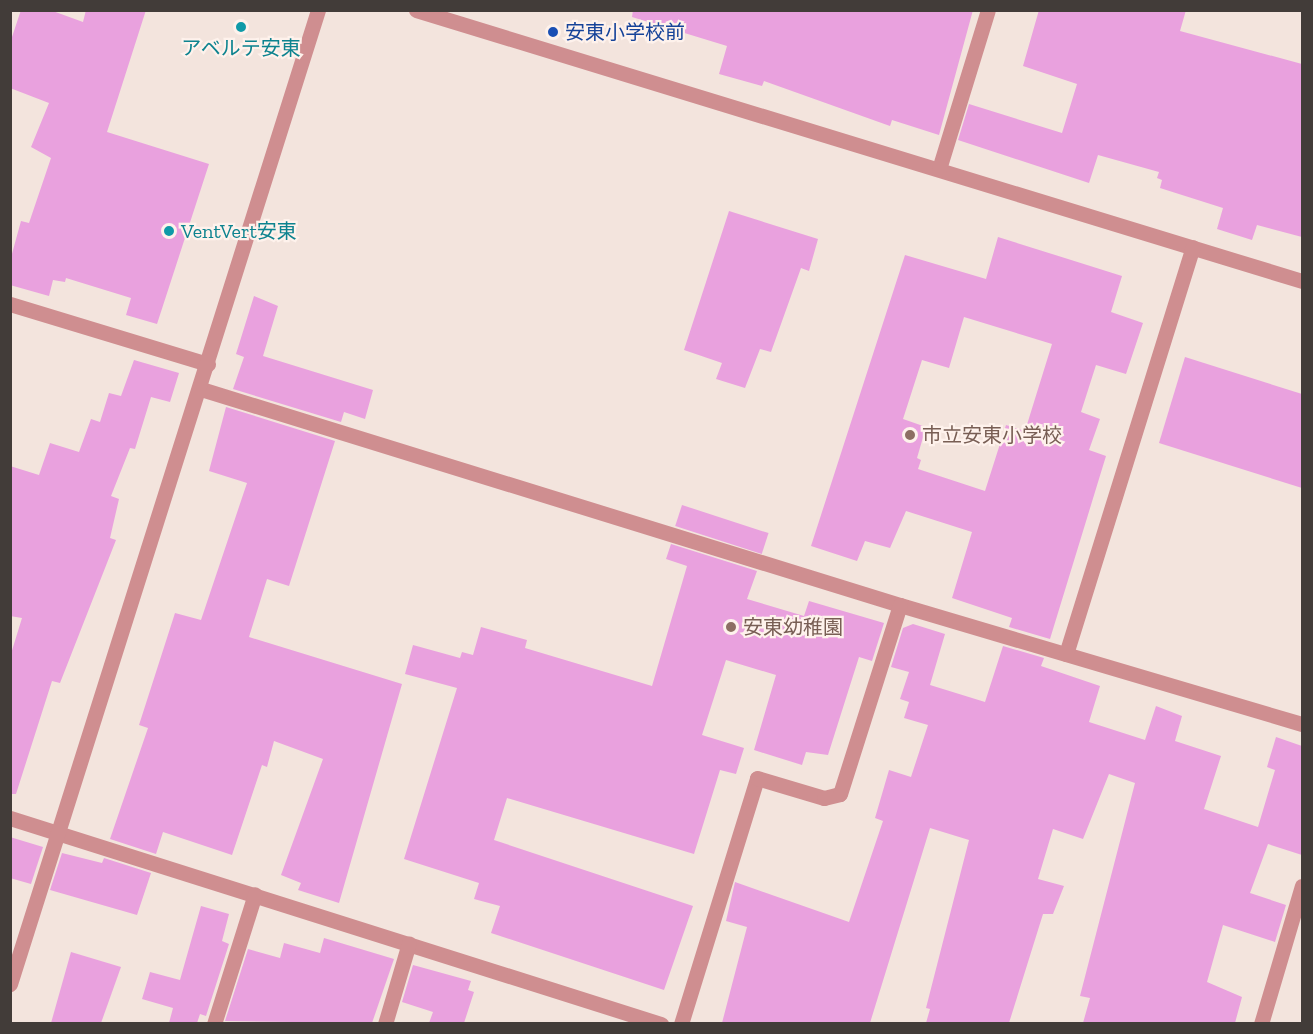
<!DOCTYPE html>
<html>
<head>
<meta charset="utf-8">
<style>
	body { margin:0 }
	#map { position:relative; width:1313px; height:1034px; overflow:hidden; background:#f3e4dd; font-family:"Zilla Slab","Noto Sans JP",serif }
	div>[style] { position:absolute }
	[style*='--x'] { left:calc(var(--x)*1px); top:calc(var(--y)*1px); width:calc(var(--w)*1px); rotate:calc(var(--a)*1deg) }
	.building>* { inset:0; background:#e9a1de; transform-origin:0 0 }
	.minor>* { height:15px; margin:-7.5px; padding:0 7.5px; transform-origin:7.5px; border-radius:7.5px; background:#cf8e90 }
	.dots>* { width:16px; height:16px; translate:-50% -50%; box-sizing:border-box; border:3px solid #fef2ec; border-radius:50% }
	span { translate:-50% -50%; white-space:nowrap; text-align:center; line-height:1.15; -webkit-text-stroke:4.5px #fef2ec; paint-order:stroke }
	.transit-label { font-size:20px; color:#164399 }
	.left { translate:0 -50%; text-align:left }
	.culture-label { font-size:20px; color:#0d838f }
	.education-label { font-size:20px; color:#785e54 }
	.frame { position:absolute; inset:0; border:12px solid #423c39; pointer-events:none }
</style>
</head>
<body>
<div id="map">
	<div class="building">
		<div style="clip-path:polygon(21px 10px,50px 10px,83px 22px,86px 10px,146px 10px,107px 132px,209px 164px,157px 324px,126px 315px,131px 298px,66px 278px,65px 282px,53px 280px,49px 296px,10px 285px,10px 261px,21px 221px,29px 223px,51px 158px,31px 147px,49px 103px,10px 88px,10px 43px)"></div>
		<div style="clip-path:polygon(633px 10px,973px 10px,939px 135px,892px 120px,890px 126px,764px 81px,762px 86px,719px 74px,727px 46px,632px 17px)"></div>
		<div style="clip-path:polygon(1039px 10px,1186px 10px,1180px 31px,1302px 64px,1302px 237px,1257px 225px,1252px 240px,1217px 229px,1223px 208px,1160px 188px,1162px 180px,1157px 178px,1159px 172px,1098px 155px,1089px 183px,958px 140px,969px 104px,1062px 133px,1077px 84px,1023px 66px)"></div>
		<div style="clip-path:polygon(729px 211px,818px 239px,809px 271px,801px 268px,771px 352px,760px 349px,745px 388px,716px 379px,722px 363px,684px 350px)"></div>
		<div style="clip-path:polygon(evenodd,998px 237px,1122px 276px,1111px 312px,1143px 323px,1126px 374px,1096px 365px,1081px 412px,1100px 419px,1089px 450px,1106px 456px,1050px 639px,1009px 627px,1012px 618px,952px 598px,972px 532px,906px 511px,890px 548px,865px 541px,857px 561px,811px 546px,905px 255px,986px 279px,998px 237px,964px 317px,1052px 344px,1025px 431px,1006px 425px,985px 491px,918px 469px,921px 460px,917px 458px,926px 427px,903px 419px,922px 360px,949px 368px,964px 317px)"></div>
		<div style="clip-path:polygon(254px 296px,278px 306px,263px 356px,373px 390px,365px 419px,344px 412px,341px 422px,233px 389px,244px 357px,236px 354px)"></div>
		<div style="clip-path:polygon(1185px 357px,1302px 394px,1302px 488px,1159px 443px)"></div>
		<div style="clip-path:polygon(134px 360px,179px 373px,170px 402px,151px 397px,135px 449px,130px 448px,111px 496px,119px 499px,110px 538px,116px 540px,60px 683px,52px 681px,16px 794px,10px 794px,10px 657px,22px 618px,10px 616px,10px 466px,39px 475px,50px 443px,79px 452px,91px 419px,100px 422px,109px 393px,121px 396px)"></div>
		<div style="clip-path:polygon(226px 407px,335px 441px,289px 586px,267px 579px,249px 637px,402px 684px,339px 903px,298px 890px,301px 883px,281px 875px,323px 759px,274px 741px,267px 767px,262px 765px,232px 855px,163px 832px,156px 854px,110px 839px,148px 728px,139px 725px,175px 613px,201px 620px,247px 483px,209px 471px)"></div>
		<div style="left:682px;top:505px;width:91px;height:22px;rotate:18deg"></div>
		<div style="clip-path:polygon(671px 544px,757px 571px,747px 599px,804px 616px,809px 601px,884px 623px,872px 661px,859px 657px,828px 755px,806px 752px,802px 765px,754px 750px,776px 675px,726px 660px,702px 735px,744px 748px,736px 774px,720px 770px,694px 854px,507px 798px,494px 840px,693px 906px,664px 990px,491px 933px,500px 906px,474px 899px,479px 883px,404px 859px,457px 688px,405px 674px,413px 645px,460px 658px,462px 652px,473px 655px,481px 627px,527px 640px,525px 648px,652px 686px,687px 566px,666px 559px)"></div>
		<div style="clip-path:polygon(913px 624px,945px 634px,930px 685px,985px 702px,1003px 646px,1044px 658px,1041px 666px,1100px 686px,1089px 722px,1145px 740px,1156px 706px,1182px 716px,1175px 741px,1221px 756px,1204px 809px,1258px 827px,1275px 770px,1267px 767px,1276px 737px,1302px 746px,1302px 855px,1268px 844px,1250px 893px,1286px 905px,1275px 942px,1223px 925px,1207px 982px,1242px 997px,1235px 1023px,1083px 1023px,1090px 998px,1080px 996px,1135px 783px,1109px 774px,1083px 839px,1053px 829px,1038px 879px,1064px 886px,1053px 914px,1043px 914px,1009px 1023px,926px 1023px,930px 1009px,926px 1008px,969px 840px,930px 828px,870px 1023px,722px 1023px,747px 927px,726px 921px,735px 882px,849px 922px,883px 821px,875px 818px,889px 770px,911px 777px,928px 725px,904px 718px,909px 702px,900px 699px,909px 672px,891px 667px,903px 628px)"></div>
		<div style="clip-path:polygon(10px 837px,43px 847px,31px 884px,10px 878px)"></div>
		<div style="clip-path:polygon(62px 853px,102px 863px,104px 858px,151px 873px,137px 915px,50px 890px)"></div>
		<div style="clip-path:polygon(201px 906px,229px 914px,222px 941px,229px 944px,206px 1016px,200px 1014px,197px 1023px,169px 1023px,173px 1008px,142px 999px,150px 972px,180px 980px)"></div>
		<div style="clip-path:polygon(324px 938px,394px 959px,372px 1023px,225px 1021px,248px 949px,280px 958px,284px 943px,320px 953px)"></div>
		<div style="clip-path:polygon(71px 952px,121px 967px,101px 1023px,51px 1023px)"></div>
		<div style="clip-path:polygon(413px 965px,471px 981px,468px 990px,474px 992px,464px 1023px,429px 1023px,433px 1012px,402px 1002px)"></div>
	</div>
	<div class="minor">
		<div style="--x:416;--y:10;--w:927;--a:17.01"></div>
		<div style="--x:939;--y:169;--w:166;--a:-72.9"></div>
		<div style="--x:10;--y:304;--w:207;--a:16.9"></div>
		<div style="--x:201;--y:389;--w:732;--a:17.17"></div>
		<div style="--x:900;--y:605;--w:419;--a:16.5"></div>
		<div style="--x:1066;--y:654;--w:426;--a:-72.7"></div>
		<div style="--x:10;--y:818;--w:683;--a:17.56"></div>
		<div style="--x:10;--y:984;--w:1022;--a:-72.45"></div>
		<div style="--x:214;--y:1024;--w:136;--a:-72.5"></div>
		<div style="--x:385;--y:1024;--w:84;--a:-73.5"></div>
		<div style="--x:681;--y:1024;--w:257;--a:-72.8"></div>
		<div style="--x:757;--y:778;--w:70;--a:16.6"></div>
		<div style="--x:824;--y:798;--w:16;--a:-14"></div>
		<div style="--x:840;--y:794;--w:198;--a:-72.4"></div>
		<div style="--x:1261;--y:1024;--w:144;--a:-73.5"></div>
	</div>
	<div class="dots">
		<div style="left:241px;top:27px;background:#0f9aa8"></div>
		<div style="left:553px;top:32px;background:#1a4fb4"></div>
		<div style="left:169px;top:231px;background:#0f9aa8"></div>
		<div style="left:910px;top:435px;background:#8d6e63"></div>
		<div style="left:731px;top:627px;background:#8d6e63"></div>
	</div>
	<div class="transit-label">
		<span class="left" style="left:565px;top:32px">安東小学校前</span>
	</div>
	<div class="culture-label">
		<span style="left:241px;top:48px">アベルテ安東</span>
		<span class="left" style="left:181px;top:231px">VentVert安東</span>
	</div>
	<div class="education-label">
		<span class="left" style="left:922px;top:435px">市立安東小学校</span>
		<span class="left" style="left:743px;top:627px">安東幼稚園</span>
	</div>
	<div class="frame"></div>
</div>
</body>
</html>
